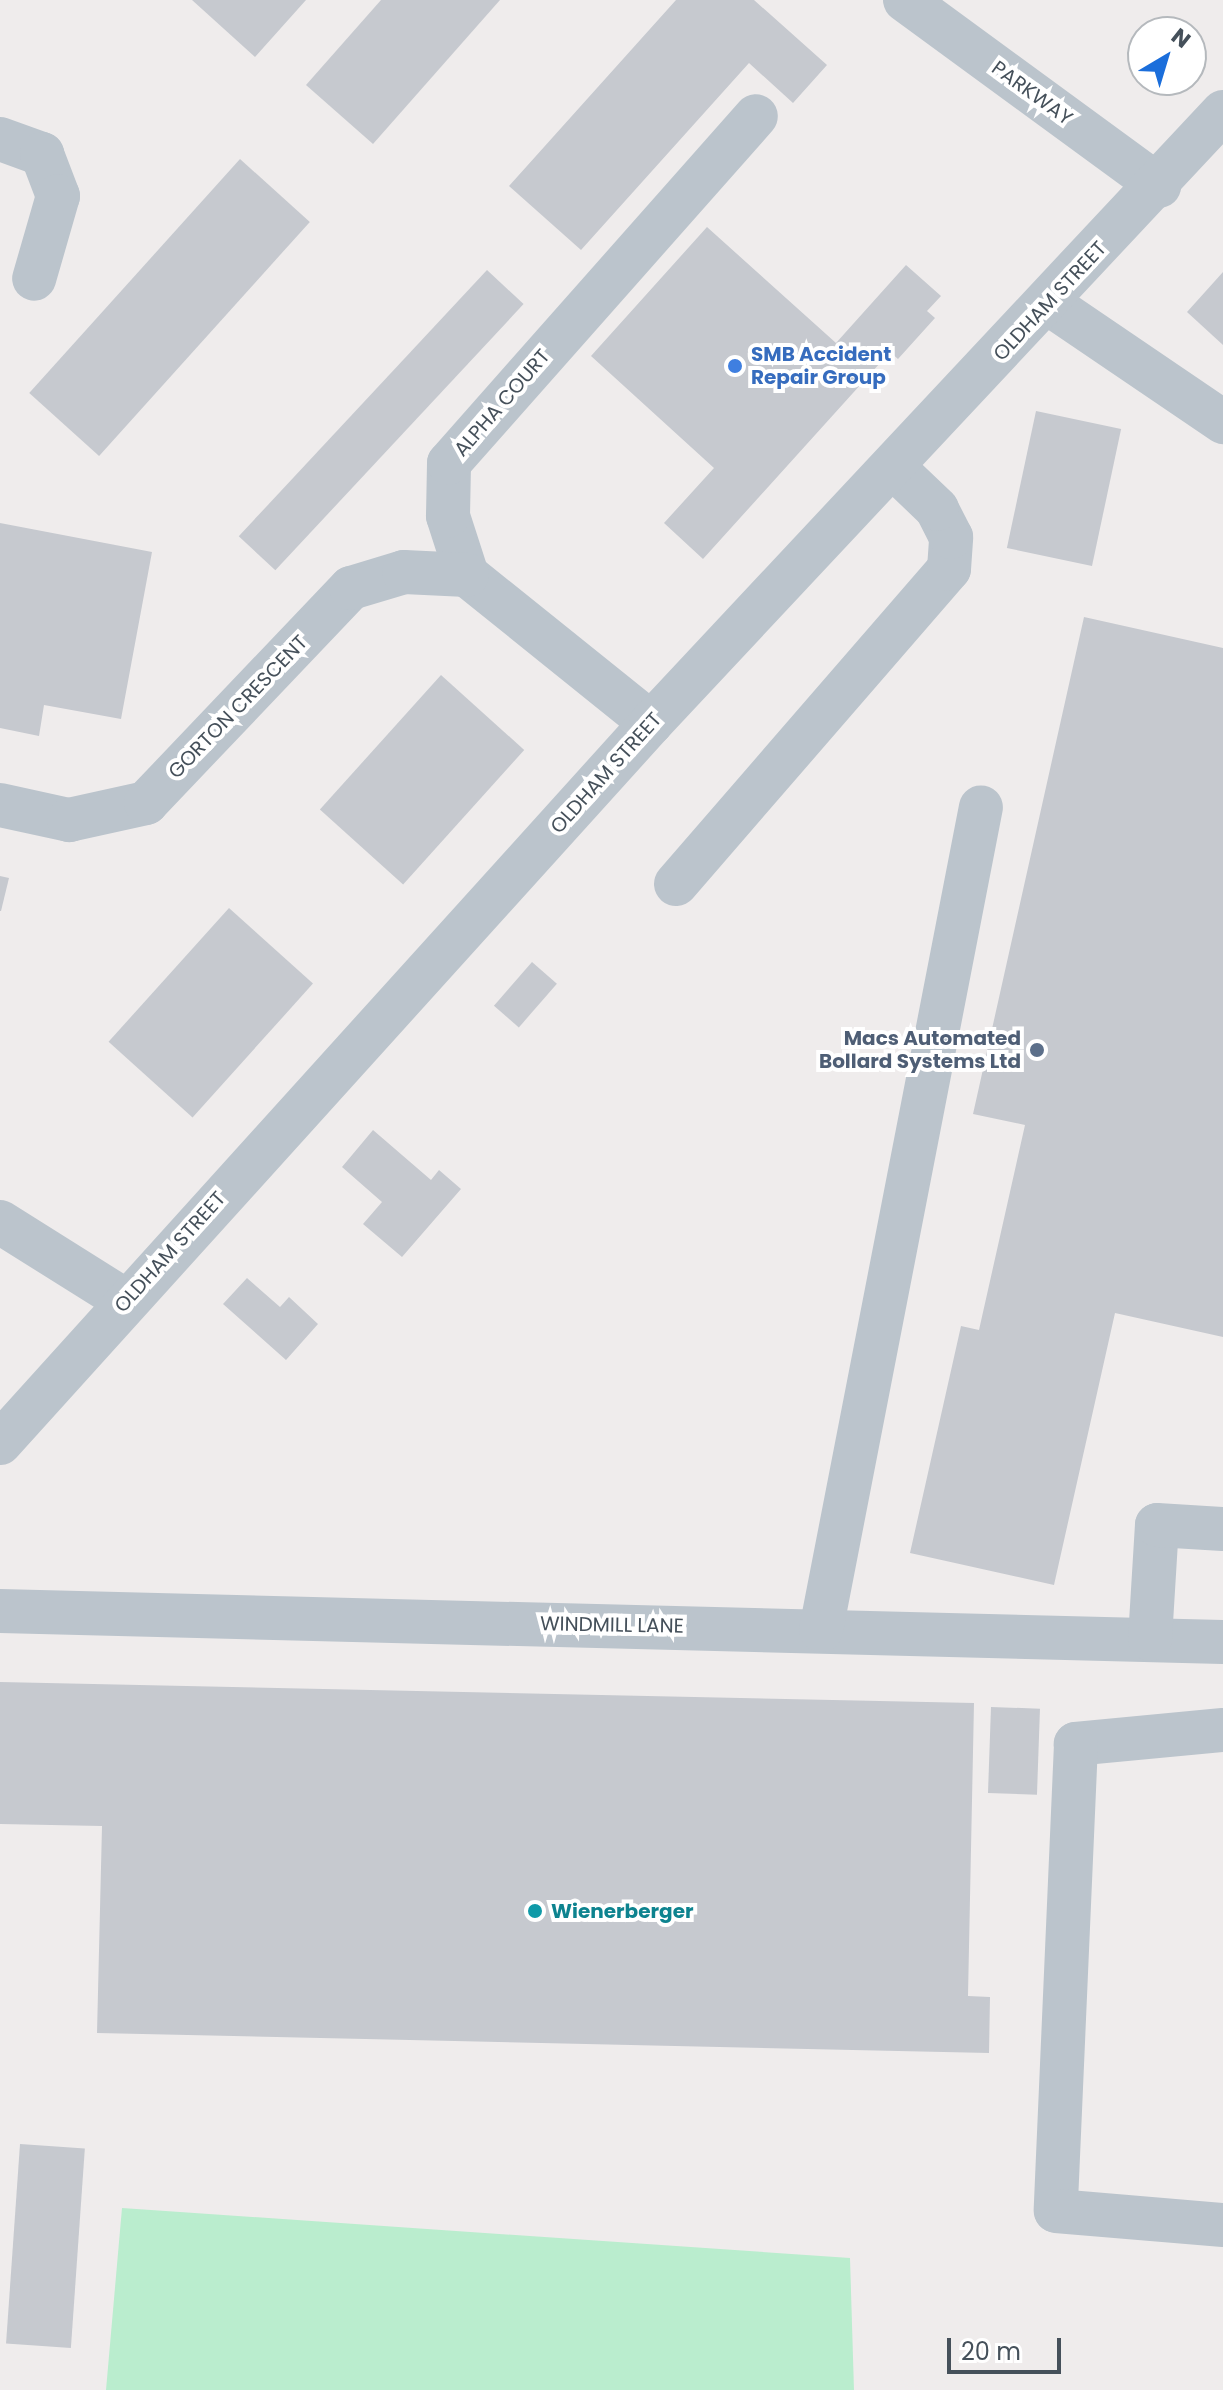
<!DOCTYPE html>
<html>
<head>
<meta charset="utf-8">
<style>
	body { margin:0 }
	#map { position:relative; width:1223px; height:2390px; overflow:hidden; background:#efecec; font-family:Poppins,sans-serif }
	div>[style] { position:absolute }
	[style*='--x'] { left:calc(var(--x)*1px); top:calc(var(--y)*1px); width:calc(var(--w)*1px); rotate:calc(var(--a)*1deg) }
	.green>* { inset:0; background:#baedce }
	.building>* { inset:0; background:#c6c9cf; transform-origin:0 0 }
	.minor>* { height:44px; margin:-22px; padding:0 22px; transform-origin:22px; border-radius:22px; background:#bbc4cc }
	.dots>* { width:22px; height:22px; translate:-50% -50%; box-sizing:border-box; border:4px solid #fff; border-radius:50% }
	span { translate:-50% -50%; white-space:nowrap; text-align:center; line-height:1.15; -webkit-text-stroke:8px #fff; paint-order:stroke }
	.street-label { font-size:20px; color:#45505a }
	.shop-label { font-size:20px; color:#366cbe; font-weight:700 }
	.left { translate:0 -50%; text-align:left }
	.service-label { font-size:20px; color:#4e5e75; font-weight:700 }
	.right { translate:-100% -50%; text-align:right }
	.culture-label { font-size:20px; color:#0d838f; font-weight:700 }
	.north { position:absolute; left:1127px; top:16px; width:80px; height:80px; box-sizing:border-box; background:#fff; border:2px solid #b5b9bd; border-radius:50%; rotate:38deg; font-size:22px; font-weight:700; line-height:32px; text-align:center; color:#45505a }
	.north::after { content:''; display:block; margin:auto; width:28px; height:36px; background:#1b6edb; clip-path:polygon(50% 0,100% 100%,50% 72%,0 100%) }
	.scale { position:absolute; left:947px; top:2338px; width:114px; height:36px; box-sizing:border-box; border:4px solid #45505a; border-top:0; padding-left:10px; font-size:24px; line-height:28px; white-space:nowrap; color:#45505a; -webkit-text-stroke:6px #fff; paint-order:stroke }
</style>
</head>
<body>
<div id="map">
	<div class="green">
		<div style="clip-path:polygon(122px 2208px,850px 2258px,854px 2390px,106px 2390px)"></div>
	</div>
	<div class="building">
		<div style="clip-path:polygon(192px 0,306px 0,255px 57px)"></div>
		<div style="clip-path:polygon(381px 0,500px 0,373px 144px,306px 85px)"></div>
		<div style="clip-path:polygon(676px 0,754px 0,827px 65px,793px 103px,749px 63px,581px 250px,509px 186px)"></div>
		<div style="left:240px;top:159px;width:94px;height:315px;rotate:42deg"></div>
		<div style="clip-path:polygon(707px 227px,836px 343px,906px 265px,941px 296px,927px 311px,935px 318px,898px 359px,890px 352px,703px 559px,664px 523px,714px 468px,591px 356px)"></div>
		<div style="left:487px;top:270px;width:50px;height:364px;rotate:43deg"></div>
		<div style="clip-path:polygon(1223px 272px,1223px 345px,1187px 312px)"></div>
		<div style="left:1036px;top:411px;width:87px;height:140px;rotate:12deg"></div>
		<div style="clip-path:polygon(0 523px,152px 552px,121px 719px,44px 705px,39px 736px,0 728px)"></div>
		<div style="clip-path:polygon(1084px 617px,1223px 648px,1223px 1337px,1115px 1313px,1054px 1585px,910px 1553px,961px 1326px,979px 1330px,1025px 1125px,973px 1114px)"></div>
		<div style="left:441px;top:675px;width:112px;height:181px;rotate:42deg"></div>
		<div style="clip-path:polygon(0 876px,9px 878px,1px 911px,0 911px)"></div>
		<div style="left:229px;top:908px;width:113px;height:180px;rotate:42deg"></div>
		<div style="left:532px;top:962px;width:33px;height:58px;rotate:41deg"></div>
		<div style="clip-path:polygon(373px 1130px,431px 1180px,439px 1170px,461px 1189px,402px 1257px,363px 1224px,382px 1202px,342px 1167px)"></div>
		<div style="clip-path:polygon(247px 1278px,280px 1307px,289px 1297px,318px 1324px,286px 1360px,223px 1304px)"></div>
		<div style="clip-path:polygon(0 1682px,974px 1703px,968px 1996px,990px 1997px,989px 2053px,97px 2033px,102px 1826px,0 1824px)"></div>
		<div style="left:991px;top:1707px;width:49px;height:86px;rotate:2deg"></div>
		<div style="left:20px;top:2144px;width:65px;height:200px;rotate:4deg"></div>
	</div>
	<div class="minor">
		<div style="--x:905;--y:0;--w:315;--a:36.2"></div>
		<div style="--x:0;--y:139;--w:45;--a:19.7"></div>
		<div style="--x:42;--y:154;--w:45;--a:69.1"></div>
		<div style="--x:58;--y:196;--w:86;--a:106.1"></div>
		<div style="--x:1048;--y:303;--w:212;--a:34.2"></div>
		<div style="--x:651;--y:723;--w:236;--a:-141.2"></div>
		<div style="--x:467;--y:575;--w:62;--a:-107.9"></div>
		<div style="--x:448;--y:516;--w:53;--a:-88.9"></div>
		<div style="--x:449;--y:463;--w:463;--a:-48.5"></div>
		<div style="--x:0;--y:805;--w:71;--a:12.3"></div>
		<div style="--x:69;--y:820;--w:79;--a:-12.4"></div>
		<div style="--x:146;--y:803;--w:297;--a:-46.4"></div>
		<div style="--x:351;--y:588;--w:55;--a:-16.8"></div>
		<div style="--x:404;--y:572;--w:63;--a:2.7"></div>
		<div style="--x:676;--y:884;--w:417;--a:-49.1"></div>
		<div style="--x:949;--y:569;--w:32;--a:-86"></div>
		<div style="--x:951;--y:537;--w:31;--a:-117"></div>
		<div style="--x:937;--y:509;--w:61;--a:-136.3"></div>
		<div style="--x:0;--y:1222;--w:149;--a:32.1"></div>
		<div style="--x:0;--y:1443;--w:971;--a:-47.88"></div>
		<div style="--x:651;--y:723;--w:837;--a:-46.89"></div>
		<div style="--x:0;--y:1611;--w:1223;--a:1.45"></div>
		<div style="--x:821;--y:1630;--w:838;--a:-79"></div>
		<div style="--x:1150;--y:1639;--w:114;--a:-86.5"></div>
		<div style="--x:1157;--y:1525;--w:66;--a:3.5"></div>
		<div style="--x:1223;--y:1730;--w:148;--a:174.6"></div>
		<div style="--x:1076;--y:1744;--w:467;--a:92.5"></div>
		<div style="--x:1056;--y:2211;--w:168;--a:4.8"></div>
	</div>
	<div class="dots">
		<div style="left:735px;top:366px;background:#3f7fe0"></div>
		<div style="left:1037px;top:1050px;background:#5c6f8a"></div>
		<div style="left:535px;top:1911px;background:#0f9aa8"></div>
	</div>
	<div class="street-label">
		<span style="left:1032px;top:93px;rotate:36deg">PARKWAY</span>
		<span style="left:1050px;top:301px;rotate:-47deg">OLDHAM STREET</span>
		<span style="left:502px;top:403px;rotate:-49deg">ALPHA COURT</span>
		<span style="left:238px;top:707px;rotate:-46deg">GORTON CRESCENT</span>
		<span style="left:606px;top:773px;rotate:-48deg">OLDHAM STREET</span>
		<span style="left:170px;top:1252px;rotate:-48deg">OLDHAM STREET</span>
		<span style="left:612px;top:1625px;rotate:1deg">WINDMILL LANE</span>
	</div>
	<div class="shop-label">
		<span class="left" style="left:751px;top:366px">SMB Accident<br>Repair Group</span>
	</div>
	<div class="service-label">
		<span class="right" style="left:1021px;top:1050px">Macs Automated<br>Bollard Systems Ltd</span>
	</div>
	<div class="culture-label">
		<span class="left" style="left:551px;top:1911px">Wienerberger</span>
	</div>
	<div class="north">N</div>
	<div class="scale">20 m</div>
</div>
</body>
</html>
